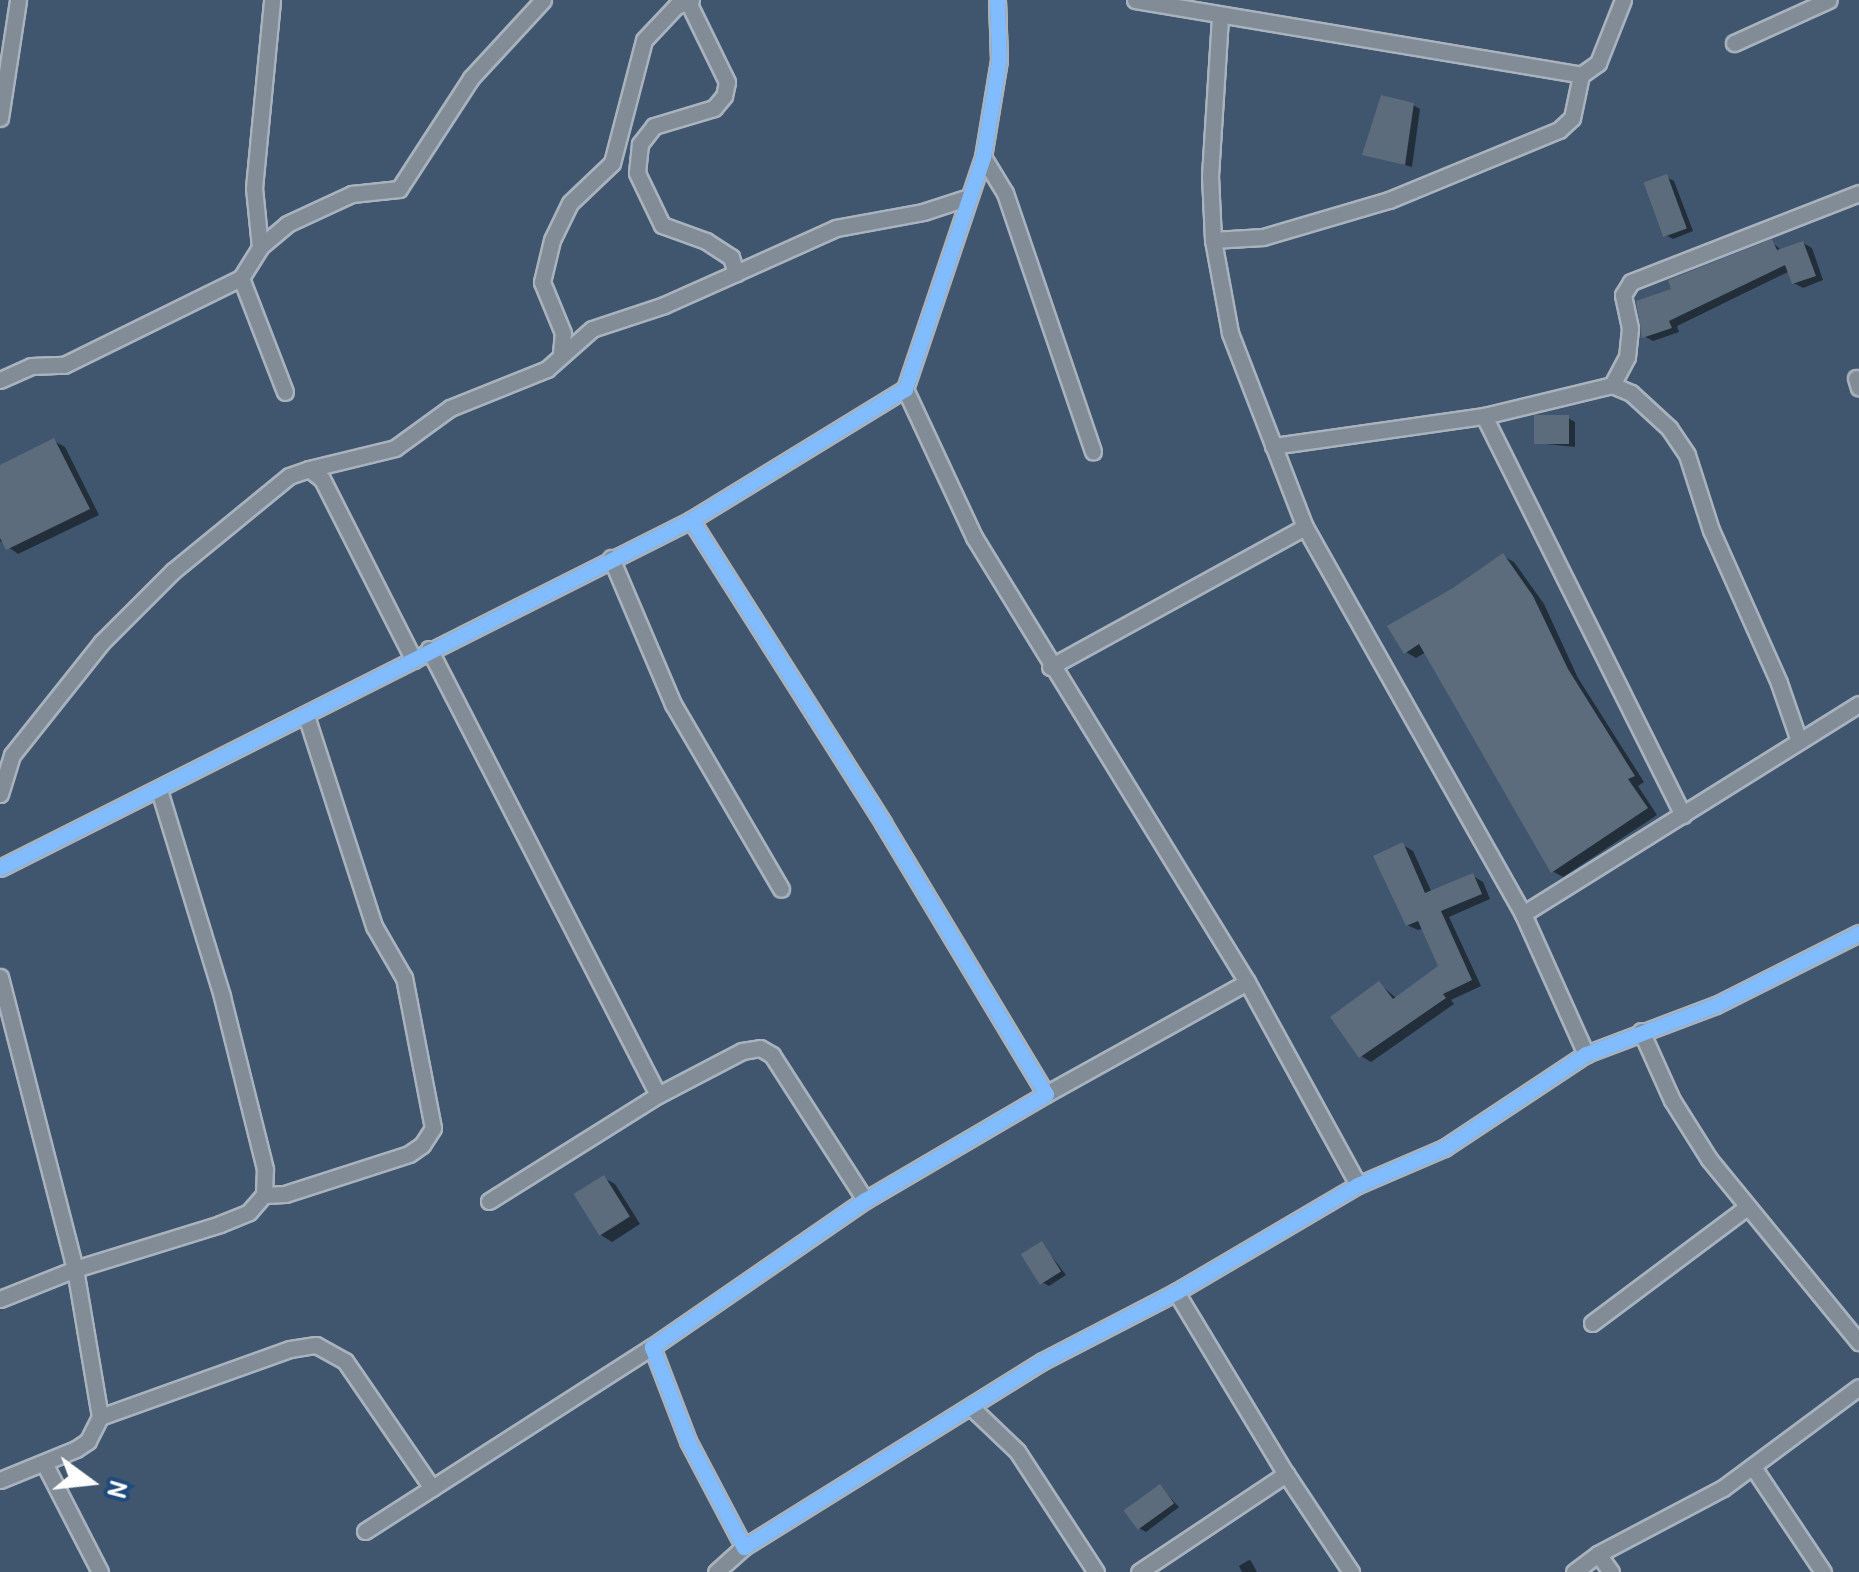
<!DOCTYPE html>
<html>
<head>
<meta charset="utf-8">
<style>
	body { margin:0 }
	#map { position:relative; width:1859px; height:1572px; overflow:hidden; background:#40566e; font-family:"Patrick Hand",sans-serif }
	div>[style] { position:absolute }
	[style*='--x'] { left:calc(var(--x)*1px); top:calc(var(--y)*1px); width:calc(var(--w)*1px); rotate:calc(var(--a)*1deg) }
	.shadow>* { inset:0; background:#0007 }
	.building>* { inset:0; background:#5c6c7d; transform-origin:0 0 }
	.roads { filter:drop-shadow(2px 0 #a9b3be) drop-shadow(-2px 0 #a9b3be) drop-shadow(0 2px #a9b3be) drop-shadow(0 -2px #a9b3be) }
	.minor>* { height:15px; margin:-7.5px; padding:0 7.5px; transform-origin:7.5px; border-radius:7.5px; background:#818c97 }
	.cycleway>* { height:15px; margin:-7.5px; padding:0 7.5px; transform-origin:7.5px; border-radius:7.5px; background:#80bcff }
	span { translate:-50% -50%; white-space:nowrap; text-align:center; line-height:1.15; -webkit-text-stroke:8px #1f4a7a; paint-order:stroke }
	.north { position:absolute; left:40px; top:1432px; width:100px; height:100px; -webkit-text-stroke:8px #1f4a7a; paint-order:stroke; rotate:105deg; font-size:28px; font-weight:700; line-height:40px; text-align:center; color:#fff }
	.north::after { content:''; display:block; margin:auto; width:35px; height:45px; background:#fff; clip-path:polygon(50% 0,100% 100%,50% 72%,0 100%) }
</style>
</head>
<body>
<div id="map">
	<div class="shadow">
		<div style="clip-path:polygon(1413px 105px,1420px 109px,1412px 167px,1365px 154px)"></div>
		<div style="clip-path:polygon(1666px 177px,1674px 181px,1693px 231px,1673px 239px,1666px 235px)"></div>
		<div style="clip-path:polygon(1772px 242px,1782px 251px,1803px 243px,1812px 248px,1823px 280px,1803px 288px,1794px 283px,1790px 271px,1677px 326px,1679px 332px,1653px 341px,1644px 336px,1675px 290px)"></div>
		<div style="clip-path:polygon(1568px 418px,1575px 422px,1575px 447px,1536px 443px)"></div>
		<div style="clip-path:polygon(54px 441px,65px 447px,99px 515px,18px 554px,0 541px,0 468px)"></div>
		<div style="clip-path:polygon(1503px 556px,1514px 562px,1544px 604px,1578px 678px,1644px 782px,1638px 786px,1657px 815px,1563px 877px,1552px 871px,1426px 652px,1416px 658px,1406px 652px,1455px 590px)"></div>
		<div style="clip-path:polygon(1403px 845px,1413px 851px,1432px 893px,1473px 876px,1483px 882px,1490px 899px,1449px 917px,1481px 986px,1451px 1000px,1454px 1004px,1371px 1062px,1361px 1056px,1380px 984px,1397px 999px,1442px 967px,1424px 928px,1418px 930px,1407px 925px)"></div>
		<div style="clip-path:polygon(604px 1178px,615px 1184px,640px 1224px,612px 1242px,601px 1235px)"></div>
		<div style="clip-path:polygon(1042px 1244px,1066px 1275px,1049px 1286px,1042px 1282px)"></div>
		<div style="clip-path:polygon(1160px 1487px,1179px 1507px,1146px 1532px,1139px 1528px)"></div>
		<div style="clip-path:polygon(1249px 1560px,1251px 1561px,1257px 1572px,1242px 1572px,1239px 1566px)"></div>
	</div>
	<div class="building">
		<div style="clip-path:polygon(1381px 95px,1414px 103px,1405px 165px,1362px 155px)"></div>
		<div style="left:1667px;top:174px;width:58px;height:25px;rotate:70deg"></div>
		<div style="clip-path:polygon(1772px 239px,1777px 250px,1803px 241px,1816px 276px,1792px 284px,1785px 265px,1669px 321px,1672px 328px,1642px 338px,1636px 301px,1671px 289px,1668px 280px)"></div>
		<div style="left:1534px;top:415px;width:35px;height:29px"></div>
		<div style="clip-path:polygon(54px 438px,90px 509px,6px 550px,0 538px,0 465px)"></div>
		<div style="clip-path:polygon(1503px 553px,1533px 596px,1568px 669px,1635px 776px,1628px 779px,1648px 808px,1551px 873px,1419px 644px,1404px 654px,1387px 626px,1453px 588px)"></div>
		<div style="clip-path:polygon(1403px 842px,1425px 893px,1473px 873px,1482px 894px,1441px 911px,1472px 980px,1443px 994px,1446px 998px,1359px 1058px,1330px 1017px,1379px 981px,1393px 999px,1438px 966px,1418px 921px,1406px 926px,1373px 856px)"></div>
		<div style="left:604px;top:1175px;width:49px;height:36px;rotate:58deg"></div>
		<div style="left:1042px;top:1241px;width:36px;height:25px;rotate:58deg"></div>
		<div style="left:1160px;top:1484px;width:24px;height:45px;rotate:54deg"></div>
	</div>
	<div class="roads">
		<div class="minor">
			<div style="--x:1135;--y:0;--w:452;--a:9.5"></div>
			<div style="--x:1581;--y:75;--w:21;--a:-35"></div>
			<div style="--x:1598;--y:63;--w:68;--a:-68.4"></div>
			<div style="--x:688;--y:2;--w:89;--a:64"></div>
			<div style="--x:727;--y:82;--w:14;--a:102"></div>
			<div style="--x:724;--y:96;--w:16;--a:130"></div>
			<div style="--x:714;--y:108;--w:63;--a:163.3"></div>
			<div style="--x:654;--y:126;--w:23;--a:128"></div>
			<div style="--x:640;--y:144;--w:29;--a:96"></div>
			<div style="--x:637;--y:173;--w:58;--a:64.3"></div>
			<div style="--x:662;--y:225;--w:47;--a:20"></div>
			<div style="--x:706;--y:241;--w:30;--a:33"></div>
			<div style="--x:731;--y:257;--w:17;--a:73"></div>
			<div style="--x:736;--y:273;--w:110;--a:-24.2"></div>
			<div style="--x:836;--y:228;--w:88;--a:-10.4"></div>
			<div style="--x:923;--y:212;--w:48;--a:-18.1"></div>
			<div style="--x:1220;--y:17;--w:159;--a:93.6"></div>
			<div style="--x:1210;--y:176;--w:64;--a:87.3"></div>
			<div style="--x:1213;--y:240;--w:95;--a:79.6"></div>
			<div style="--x:1230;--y:333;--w:208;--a:68.9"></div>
			<div style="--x:1305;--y:527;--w:444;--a:60.6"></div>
			<div style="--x:1523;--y:914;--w:154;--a:65.8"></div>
			<div style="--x:1734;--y:43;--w:104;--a:-24.4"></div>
			<div style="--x:0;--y:118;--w:119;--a:-81.3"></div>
			<div style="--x:983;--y:157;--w:42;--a:58.6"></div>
			<div style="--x:1005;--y:193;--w:273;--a:71.2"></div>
			<div style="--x:1213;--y:240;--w:50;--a:-3.4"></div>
			<div style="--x:1263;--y:237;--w:131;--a:-16.4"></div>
			<div style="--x:1389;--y:200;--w:184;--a:-22.4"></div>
			<div style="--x:1559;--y:130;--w:18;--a:-43"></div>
			<div style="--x:1572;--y:118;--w:44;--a:-78.2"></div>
			<div style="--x:260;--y:247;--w:59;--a:-95.8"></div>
			<div style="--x:254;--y:188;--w:189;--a:-84.5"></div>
			<div style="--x:241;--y:278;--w:122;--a:68.9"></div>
			<div style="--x:561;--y:354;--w:21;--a:-85"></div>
			<div style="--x:563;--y:333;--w:55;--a:-112.4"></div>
			<div style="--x:542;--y:282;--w:43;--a:-76.6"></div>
			<div style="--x:552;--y:240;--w:41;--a:-64.1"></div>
			<div style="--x:570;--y:203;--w:58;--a:-43.6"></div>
			<div style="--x:612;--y:163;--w:127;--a:-75.4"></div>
			<div style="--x:644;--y:40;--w:47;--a:-46.7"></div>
			<div style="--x:676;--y:6;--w:16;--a:-22"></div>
			<div style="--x:1856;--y:378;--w:10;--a:73"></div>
			<div style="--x:0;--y:380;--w:34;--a:-24"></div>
			<div style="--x:31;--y:366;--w:33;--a:-2"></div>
			<div style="--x:64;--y:365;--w:197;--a:-26.2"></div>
			<div style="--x:241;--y:278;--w:36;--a:-58"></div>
			<div style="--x:260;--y:247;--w:35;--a:-40"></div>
			<div style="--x:287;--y:224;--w:72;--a:-24.8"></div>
			<div style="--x:352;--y:194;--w:47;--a:-6.1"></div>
			<div style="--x:399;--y:189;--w:132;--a:-57"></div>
			<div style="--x:471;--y:78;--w:106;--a:-47.3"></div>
			<div style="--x:1612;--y:385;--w:32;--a:-62"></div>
			<div style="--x:1627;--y:357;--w:29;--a:-84"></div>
			<div style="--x:1630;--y:328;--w:34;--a:-102"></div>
			<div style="--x:1623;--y:295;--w:15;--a:-58"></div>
			<div style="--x:1631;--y:282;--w:245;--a:-21.3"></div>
			<div style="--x:905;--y:389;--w:163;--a:65"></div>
			<div style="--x:974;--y:537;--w:522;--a:58.47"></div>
			<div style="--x:1247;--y:982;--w:231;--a:61.3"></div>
			<div style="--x:1484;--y:416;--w:446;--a:63.5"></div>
			<div style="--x:1273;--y:446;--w:213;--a:-8.1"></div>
			<div style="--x:1484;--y:416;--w:132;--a:-13.6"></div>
			<div style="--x:1612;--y:385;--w:21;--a:23"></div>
			<div style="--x:1631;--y:393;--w:52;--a:42.6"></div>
			<div style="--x:1669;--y:428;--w:32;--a:56"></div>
			<div style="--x:1687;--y:455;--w:79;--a:72.3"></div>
			<div style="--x:1711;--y:530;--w:167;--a:66"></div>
			<div style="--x:1779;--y:683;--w:61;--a:71"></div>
			<div style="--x:309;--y:469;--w:89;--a:-13.7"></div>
			<div style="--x:395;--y:448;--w:68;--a:-36"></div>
			<div style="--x:450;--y:408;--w:105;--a:-21.9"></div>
			<div style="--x:547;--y:369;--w:60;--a:-41.6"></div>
			<div style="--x:592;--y:329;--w:76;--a:-18.4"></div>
			<div style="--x:664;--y:305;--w:79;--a:-24"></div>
			<div style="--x:691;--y:520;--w:359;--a:57.6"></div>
			<div style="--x:883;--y:823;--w:316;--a:59"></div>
			<div style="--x:1046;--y:1094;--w:210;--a:149.6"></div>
			<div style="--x:865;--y:1200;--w:259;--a:145.4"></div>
			<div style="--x:652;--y:1347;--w:101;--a:69"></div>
			<div style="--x:688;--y:1441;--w:120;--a:62.2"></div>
			<div style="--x:744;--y:1547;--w:352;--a:-31.9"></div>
			<div style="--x:1043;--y:1361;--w:150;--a:-27.4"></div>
			<div style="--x:1176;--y:1292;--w:211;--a:-30.5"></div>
			<div style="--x:1358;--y:1185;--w:94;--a:-23.3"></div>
			<div style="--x:1444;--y:1148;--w:170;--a:-33.5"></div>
			<div style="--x:1586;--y:1054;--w:139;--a:-20.7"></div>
			<div style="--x:1716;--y:1005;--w:160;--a:-26.7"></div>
			<div style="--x:611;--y:558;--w:159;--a:67"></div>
			<div style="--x:673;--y:704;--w:214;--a:59.7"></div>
			<div style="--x:429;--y:649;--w:501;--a:62.82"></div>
			<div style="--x:1050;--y:667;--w:291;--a:-28.8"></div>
			<div style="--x:0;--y:794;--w:41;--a:-72.9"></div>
			<div style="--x:12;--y:755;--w:144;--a:-51.5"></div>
			<div style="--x:102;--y:642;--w:100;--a:-45"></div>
			<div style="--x:173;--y:571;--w:150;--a:-39.3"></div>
			<div style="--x:289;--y:476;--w:21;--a:-19"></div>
			<div style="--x:309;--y:469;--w:16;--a:38"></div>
			<div style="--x:322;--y:479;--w:203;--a:63.1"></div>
			<div style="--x:0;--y:868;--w:774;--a:-26.73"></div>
			<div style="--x:691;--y:520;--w:251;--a:-31.5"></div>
			<div style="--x:905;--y:389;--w:245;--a:-71.4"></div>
			<div style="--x:983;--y:157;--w:98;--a:-80.6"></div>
			<div style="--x:999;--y:60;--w:60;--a:-91.9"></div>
			<div style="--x:1523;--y:914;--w:396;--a:-32"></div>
			<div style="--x:0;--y:977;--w:301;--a:75.6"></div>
			<div style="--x:75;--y:1269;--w:150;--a:80.4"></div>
			<div style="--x:100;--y:1417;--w:27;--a:117"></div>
			<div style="--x:88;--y:1441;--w:14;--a:146"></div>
			<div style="--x:76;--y:1449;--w:82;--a:157.8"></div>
			<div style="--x:1641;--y:1031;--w:76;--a:65.8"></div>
			<div style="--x:1672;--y:1100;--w:70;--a:57.9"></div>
			<div style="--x:1709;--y:1159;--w:237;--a:50.7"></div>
			<div style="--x:1046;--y:1094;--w:230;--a:-29.1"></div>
			<div style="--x:264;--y:1195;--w:21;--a:-3"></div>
			<div style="--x:285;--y:1194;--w:130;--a:-17.9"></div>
			<div style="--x:409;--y:1154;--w:16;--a:-35"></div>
			<div style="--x:422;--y:1145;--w:20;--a:-57"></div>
			<div style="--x:433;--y:1128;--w:153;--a:-100.9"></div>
			<div style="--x:404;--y:978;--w:60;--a:-120"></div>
			<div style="--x:374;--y:926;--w:221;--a:-107.9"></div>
			<div style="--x:489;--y:1201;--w:199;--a:-32.1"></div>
			<div style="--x:658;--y:1095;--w:95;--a:-27.6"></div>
			<div style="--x:742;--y:1051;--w:18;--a:-9"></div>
			<div style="--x:760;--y:1048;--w:14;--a:30"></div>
			<div style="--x:772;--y:1055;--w:172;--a:57.3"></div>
			<div style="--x:1176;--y:1292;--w:213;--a:58.9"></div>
			<div style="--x:0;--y:1299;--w:81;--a:-21.8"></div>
			<div style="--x:75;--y:1269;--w:152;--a:-17.2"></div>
			<div style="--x:220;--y:1224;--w:31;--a:-22"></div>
			<div style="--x:249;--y:1212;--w:23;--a:-49"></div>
			<div style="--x:264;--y:1195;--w:26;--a:-88"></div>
			<div style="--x:265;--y:1169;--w:178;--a:-104"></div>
			<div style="--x:222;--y:996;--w:215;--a:-107"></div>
			<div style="--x:1592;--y:1323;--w:192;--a:-36.8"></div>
			<div style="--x:973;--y:1409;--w:61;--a:43.7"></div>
			<div style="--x:1017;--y:1451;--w:145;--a:56.9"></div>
			<div style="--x:100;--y:1417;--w:202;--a:-19.7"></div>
			<div style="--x:290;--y:1349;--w:26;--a:-9"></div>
			<div style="--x:316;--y:1345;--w:33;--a:29"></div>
			<div style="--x:345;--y:1361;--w:154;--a:55.6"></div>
			<div style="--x:44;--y:1463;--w:123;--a:62.8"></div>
			<div style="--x:1753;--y:1467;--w:126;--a:56.3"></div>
			<div style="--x:365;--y:1531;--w:341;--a:-32.7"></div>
			<div style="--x:1598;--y:1554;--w:22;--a:54"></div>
			<div style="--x:716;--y:1572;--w:38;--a:-42"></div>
			<div style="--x:1139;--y:1572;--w:177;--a:-33.7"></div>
			<div style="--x:1286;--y:1474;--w:118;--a:56.4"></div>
			<div style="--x:1574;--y:1572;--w:30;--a:-37"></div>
			<div style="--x:1598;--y:1554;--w:141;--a:-27.8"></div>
			<div style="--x:1723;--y:1488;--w:169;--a:-36.6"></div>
		</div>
	</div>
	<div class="cycleway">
		<div style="--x:691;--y:520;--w:359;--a:57.6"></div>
		<div style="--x:883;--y:823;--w:316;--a:59"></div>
		<div style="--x:1046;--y:1094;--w:210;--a:149.6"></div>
		<div style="--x:865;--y:1200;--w:259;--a:145.4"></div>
		<div style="--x:652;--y:1347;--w:101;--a:69"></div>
		<div style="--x:688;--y:1441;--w:120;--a:62.2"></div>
		<div style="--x:744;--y:1547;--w:352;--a:-31.9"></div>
		<div style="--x:1043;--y:1361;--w:150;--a:-27.4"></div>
		<div style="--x:1176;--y:1292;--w:211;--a:-30.5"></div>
		<div style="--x:1358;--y:1185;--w:94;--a:-23.3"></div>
		<div style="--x:1444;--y:1148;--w:170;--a:-33.5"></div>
		<div style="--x:1586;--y:1054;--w:139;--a:-20.7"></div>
		<div style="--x:1716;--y:1005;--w:160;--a:-26.7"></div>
		<div style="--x:0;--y:868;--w:774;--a:-26.73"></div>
		<div style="--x:691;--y:520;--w:251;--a:-31.5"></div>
		<div style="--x:905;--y:389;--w:245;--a:-71.4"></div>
		<div style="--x:983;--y:157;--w:98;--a:-80.6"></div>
		<div style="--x:999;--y:60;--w:60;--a:-91.9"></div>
	</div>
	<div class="north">N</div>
</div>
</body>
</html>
